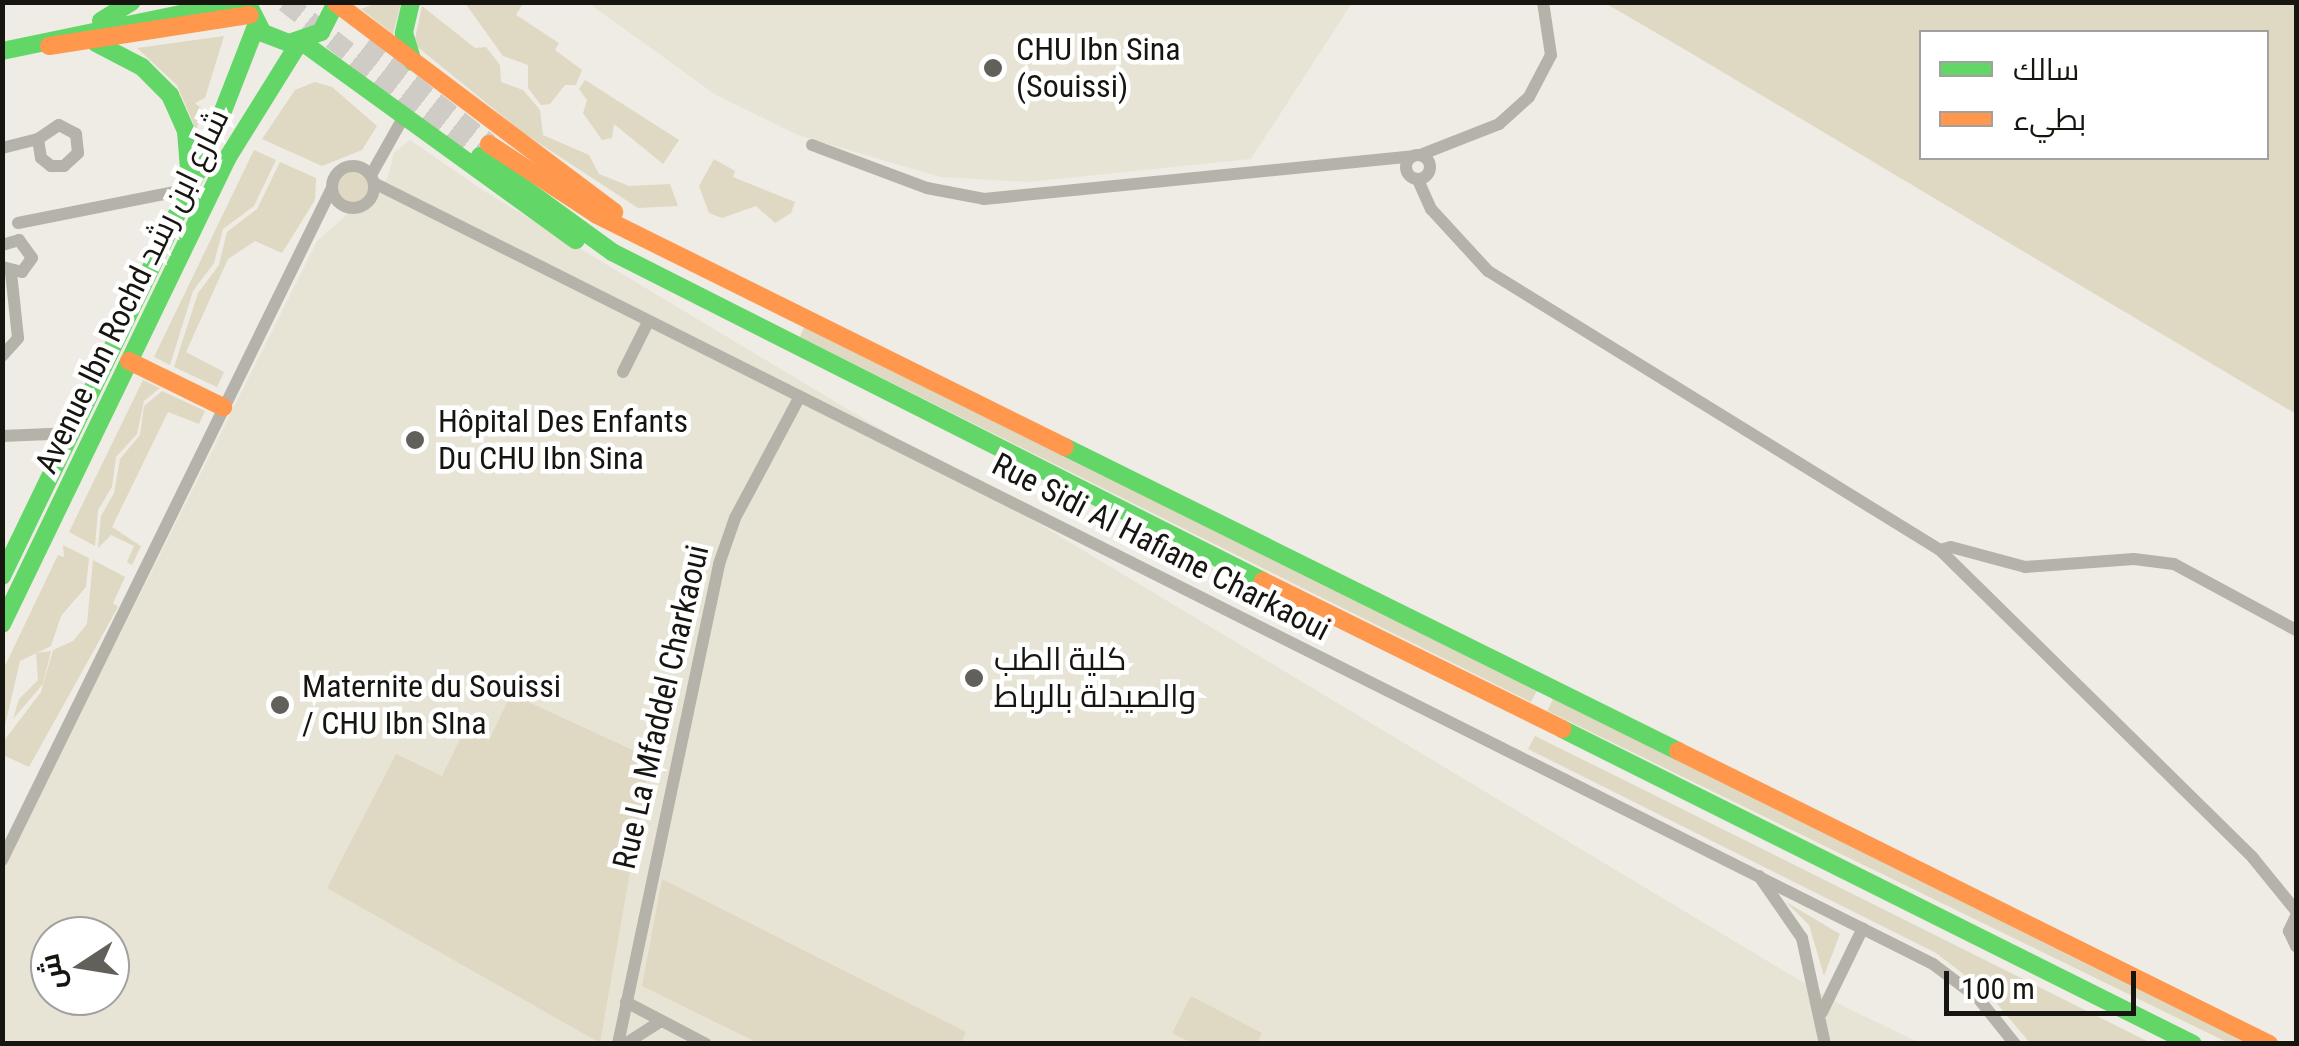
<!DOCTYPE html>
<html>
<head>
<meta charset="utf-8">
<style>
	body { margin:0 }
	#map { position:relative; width:2299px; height:1046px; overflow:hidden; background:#eeece5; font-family:"Roboto Condensed",Cairo,sans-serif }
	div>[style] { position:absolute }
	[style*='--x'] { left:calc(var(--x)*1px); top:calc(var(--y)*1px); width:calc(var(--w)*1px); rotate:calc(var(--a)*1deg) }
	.built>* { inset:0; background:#e8e4d5 }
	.green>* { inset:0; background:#dfd8c2; transform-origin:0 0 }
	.round { border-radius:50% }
	.primary-tunnel>* { height:20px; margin-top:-10px; transform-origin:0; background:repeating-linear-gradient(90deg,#ceccc5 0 20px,transparent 0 30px) }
	.street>* { height:12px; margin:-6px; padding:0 6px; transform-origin:6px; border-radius:6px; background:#b5b2aa }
	.street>.ring { margin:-6px; padding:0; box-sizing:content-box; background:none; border:12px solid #b5b2aa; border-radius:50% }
	.fast>* { height:18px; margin:-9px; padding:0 9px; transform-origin:9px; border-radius:9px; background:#63d668 }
	.slow>* { height:18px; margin:-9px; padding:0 9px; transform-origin:9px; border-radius:9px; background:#ff974d }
	.dots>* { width:28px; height:28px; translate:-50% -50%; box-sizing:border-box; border:5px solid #fff; border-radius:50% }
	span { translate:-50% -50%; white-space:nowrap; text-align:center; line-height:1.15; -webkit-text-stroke:9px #fff; paint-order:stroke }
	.poi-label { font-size:32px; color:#161510 }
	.left { translate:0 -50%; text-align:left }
	.street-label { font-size:32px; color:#161510 }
	.frame { position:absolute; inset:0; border:5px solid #161510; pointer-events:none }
	.legend { position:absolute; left:1919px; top:30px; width:350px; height:130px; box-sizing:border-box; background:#fff; border:2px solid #a2a19f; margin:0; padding:12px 18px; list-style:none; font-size:30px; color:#161510 }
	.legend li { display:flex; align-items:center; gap:20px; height:50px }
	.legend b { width:50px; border:2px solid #a2a19f }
	.north { position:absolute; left:30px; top:916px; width:100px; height:100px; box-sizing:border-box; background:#fff; border:2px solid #a2a19f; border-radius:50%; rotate:258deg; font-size:28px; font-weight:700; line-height:40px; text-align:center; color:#161510 }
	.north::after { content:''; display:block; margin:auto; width:35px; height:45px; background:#62605b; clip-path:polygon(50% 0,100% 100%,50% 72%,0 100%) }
	.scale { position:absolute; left:1944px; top:971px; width:192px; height:45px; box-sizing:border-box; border:5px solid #161510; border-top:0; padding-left:12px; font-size:30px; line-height:35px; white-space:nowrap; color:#161510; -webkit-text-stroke:8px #fff; paint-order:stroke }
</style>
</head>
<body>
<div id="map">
	<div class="built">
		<div style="clip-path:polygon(588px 3px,1352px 3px,1251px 159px,1028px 182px,940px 177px,798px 135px,716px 95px)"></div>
		<div style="clip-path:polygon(evenodd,410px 140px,484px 191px,1841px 1005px,1920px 1043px,3px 1043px,2px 870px,317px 241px,387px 179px,394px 153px,410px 140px,50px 936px,110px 936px,110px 996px,50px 996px,50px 936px)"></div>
	</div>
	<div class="green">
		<div style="clip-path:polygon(377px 3px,401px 3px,393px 34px,361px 9px)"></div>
		<div style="clip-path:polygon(465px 3px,523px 3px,516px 15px,559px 43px,555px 50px,582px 70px,576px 85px,565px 85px,550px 104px,541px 105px,528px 88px,528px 65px,503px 56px)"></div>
		<div style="clip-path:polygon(evenodd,1605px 3px,2296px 3px,2296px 414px,1684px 49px,1605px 3px,2266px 32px,2266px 158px,1922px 158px,1922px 32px,2266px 32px)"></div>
		<div style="clip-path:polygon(422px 6px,475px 48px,486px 47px,500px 65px,501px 82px,523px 90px,540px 110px,543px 135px,589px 155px,599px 174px,629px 186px,670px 184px,678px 206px,638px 208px,522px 132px,414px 44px)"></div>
		<div style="clip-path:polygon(224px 36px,205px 98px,195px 103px,203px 110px,196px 130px,177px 85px,137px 48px)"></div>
		<div style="clip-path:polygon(585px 80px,679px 140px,663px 164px,614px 124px,612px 138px,602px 140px,583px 113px,587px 100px,579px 89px)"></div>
		<div style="clip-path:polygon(315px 82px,332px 87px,377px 126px,362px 150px,322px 166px,262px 139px,295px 90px)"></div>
		<div style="clip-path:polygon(254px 150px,276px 160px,254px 206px,223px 229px,214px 263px,193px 291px,170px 365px,154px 357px)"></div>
		<div style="clip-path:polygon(714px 159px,735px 171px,733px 177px,795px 202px,791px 213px,775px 223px,756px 206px,722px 218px,709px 213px,699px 186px)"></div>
		<div style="clip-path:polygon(280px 162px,316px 178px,315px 200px,282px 253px,255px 241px,228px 259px,186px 352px,224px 372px,217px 387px,174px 367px,198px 293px,219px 265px,227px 232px,257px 209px)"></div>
		<div class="round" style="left:336px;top:171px;width:32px;height:32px"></div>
		<div style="clip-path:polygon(804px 327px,1537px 691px,1531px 702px,800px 337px)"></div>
		<div style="clip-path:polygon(143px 380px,160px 388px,144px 401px,137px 434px,116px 457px,112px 487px,98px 510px,95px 546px,69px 532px)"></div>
		<div style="clip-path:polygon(162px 391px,205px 411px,199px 424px,168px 412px,112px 527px,141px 546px,132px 565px,127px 562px,134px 546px,111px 535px,98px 548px,101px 516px,114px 493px,120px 459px,140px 435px,144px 406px)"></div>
		<div style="clip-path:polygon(63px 545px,89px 558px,86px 587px,61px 616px,51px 646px,20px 661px,3px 734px,3px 670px,58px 555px,64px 557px)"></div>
		<div style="clip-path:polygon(93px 560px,125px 577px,113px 603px,118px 607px,29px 767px,3px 755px,3px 742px,41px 692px,53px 650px,73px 641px,87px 624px)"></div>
		<div style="clip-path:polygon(51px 651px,43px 684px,13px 719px,19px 699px,38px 680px,36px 653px)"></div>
		<div style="clip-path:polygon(511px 694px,650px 758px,600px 1043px,327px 888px,396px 754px,442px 776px,465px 729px,489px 740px)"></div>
		<div style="left:1553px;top:699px;width:771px;height:13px;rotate:26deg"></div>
		<div style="clip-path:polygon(1535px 736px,1626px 781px,2151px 1043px,2030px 1043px,1987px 992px,1936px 953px,1528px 749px)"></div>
		<div style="clip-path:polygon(662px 879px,966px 1032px,961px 1043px,758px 1043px,642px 986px)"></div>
		<div style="clip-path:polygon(1786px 902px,1840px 934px,1824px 976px,1809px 925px)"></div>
		<div style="clip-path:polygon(1191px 996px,1262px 1033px,1257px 1043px,1192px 1043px,1172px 1033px)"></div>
	</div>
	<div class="primary-tunnel">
		<div style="--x:285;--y:2;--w:248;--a:38.3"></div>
		<div style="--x:364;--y:47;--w:158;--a:37.8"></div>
	</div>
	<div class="street">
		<div style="--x:812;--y:145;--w:123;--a:20.5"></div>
		<div style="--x:927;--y:188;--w:58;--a:10.9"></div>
		<div style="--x:984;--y:199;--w:431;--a:-5.7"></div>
		<div style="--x:2;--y:148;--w:37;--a:-14"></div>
		<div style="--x:38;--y:139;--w:25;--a:-34"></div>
		<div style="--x:59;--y:125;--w:19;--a:28"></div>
		<div style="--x:76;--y:134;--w:19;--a:84"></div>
		<div style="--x:78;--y:153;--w:19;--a:137"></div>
		<div style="--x:64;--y:166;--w:13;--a:180"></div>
		<div style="--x:51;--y:166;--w:13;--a:-141"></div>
		<div style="--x:41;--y:158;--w:19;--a:-99"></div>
		<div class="ring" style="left:1406px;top:155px;width:12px;height:12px"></div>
		<div style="--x:1420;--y:155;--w:85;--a:-21.4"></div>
		<div style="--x:1499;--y:124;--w:40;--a:-42"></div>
		<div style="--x:1529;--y:97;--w:47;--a:-62.4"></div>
		<div style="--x:1551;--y:55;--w:54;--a:-98.6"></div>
		<div class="ring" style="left:332px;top:166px;width:30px;height:30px"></div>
		<div style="--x:371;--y:175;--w:65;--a:-60.7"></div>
		<div style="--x:1418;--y:180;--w:32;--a:66"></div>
		<div style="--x:1431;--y:209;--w:84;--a:47.4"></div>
		<div style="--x:1488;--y:271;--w:531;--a:31.69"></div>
		<div style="--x:1940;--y:550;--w:439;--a:44.5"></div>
		<div style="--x:2253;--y:858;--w:68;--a:50.9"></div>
		<div style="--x:374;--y:183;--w:1744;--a:26.61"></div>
		<div style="--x:1933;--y:964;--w:56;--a:37.1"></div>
		<div style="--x:1978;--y:998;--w:59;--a:51.2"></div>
		<div style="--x:18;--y:223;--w:174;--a:-11.2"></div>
		<div style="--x:2;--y:245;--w:18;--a:-16"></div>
		<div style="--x:19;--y:240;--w:22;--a:54"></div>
		<div style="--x:32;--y:258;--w:17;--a:126"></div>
		<div style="--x:22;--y:272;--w:21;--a:-166"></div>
		<div style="--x:2;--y:356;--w:24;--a:-48"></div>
		<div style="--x:18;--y:338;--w:65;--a:-96.1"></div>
		<div style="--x:623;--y:372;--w:56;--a:-63.4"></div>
		<div style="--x:2;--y:436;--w:71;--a:-2.4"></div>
		<div style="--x:1940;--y:550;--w:11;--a:-15"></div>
		<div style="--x:1951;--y:547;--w:77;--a:15.1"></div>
		<div style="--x:2025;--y:567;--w:109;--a:-4.2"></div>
		<div style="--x:2134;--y:559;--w:40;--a:7.1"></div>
		<div style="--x:2174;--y:564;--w:139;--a:28.4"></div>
		<div style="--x:2;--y:860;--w:746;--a:-63.85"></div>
		<div style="--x:1759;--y:876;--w:75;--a:55.3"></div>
		<div style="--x:1802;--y:938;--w:108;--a:77.8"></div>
		<div style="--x:2296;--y:916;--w:17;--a:115"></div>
		<div style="--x:2289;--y:931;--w:17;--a:65"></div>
		<div style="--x:626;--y:1002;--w:90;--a:27.7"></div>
		<div style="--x:1822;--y:1012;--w:93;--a:-64"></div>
		<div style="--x:618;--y:1044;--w:491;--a:-78.1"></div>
		<div style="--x:719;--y:564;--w:49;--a:-70.8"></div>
		<div style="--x:735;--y:518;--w:136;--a:-61.9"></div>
		<div style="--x:625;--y:1044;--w:43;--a:-32.6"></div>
	</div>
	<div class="fast">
		<div style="--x:247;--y:2;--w:35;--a:63"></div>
		<div style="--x:263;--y:33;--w:28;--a:21"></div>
		<div style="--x:289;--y:43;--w:34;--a:-19"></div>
		<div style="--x:321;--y:32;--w:34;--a:-63"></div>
		<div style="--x:411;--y:2;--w:32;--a:103"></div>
		<div style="--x:404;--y:33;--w:30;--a:73"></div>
		<div style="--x:101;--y:21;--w:36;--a:-32"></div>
		<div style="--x:302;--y:42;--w:338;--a:35.9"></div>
		<div style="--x:96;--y:43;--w:52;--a:27.6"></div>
		<div style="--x:142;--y:67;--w:40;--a:45"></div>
		<div style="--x:170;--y:95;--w:39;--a:66"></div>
		<div style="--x:186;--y:131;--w:51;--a:85.5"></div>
		<div style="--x:2;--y:51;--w:242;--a:-11.7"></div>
		<div style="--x:480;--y:156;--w:163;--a:36"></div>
		<div style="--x:612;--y:252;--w:729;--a:26.81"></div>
		<div style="--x:1065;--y:447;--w:684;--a:26.38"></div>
		<div style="--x:2;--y:576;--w:466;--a:-64.2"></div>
		<div style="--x:205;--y:157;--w:141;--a:-68.7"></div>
		<div style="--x:2;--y:624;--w:519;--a:-64.18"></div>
		<div style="--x:228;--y:157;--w:134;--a:-58.1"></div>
		<div style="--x:1562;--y:729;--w:705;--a:26.53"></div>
	</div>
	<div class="slow">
		<div style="--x:336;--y:3;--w:348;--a:36.9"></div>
		<div style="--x:49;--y:46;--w:203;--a:-8.8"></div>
		<div style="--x:489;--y:144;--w:129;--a:33.3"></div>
		<div style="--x:597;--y:215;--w:522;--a:26.37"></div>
		<div style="--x:129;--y:361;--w:105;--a:26.1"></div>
		<div style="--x:1263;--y:581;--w:334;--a:26.3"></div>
		<div style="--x:1678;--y:751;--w:660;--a:26.37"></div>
	</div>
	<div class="dots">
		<div style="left:993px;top:68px;background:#62605b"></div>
		<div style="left:415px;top:440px;background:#62605b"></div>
		<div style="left:974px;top:678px;background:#62605b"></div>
		<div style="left:280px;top:705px;background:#62605b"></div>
	</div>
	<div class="poi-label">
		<span class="left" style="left:1016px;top:68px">CHU Ibn Sina<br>(Souissi)</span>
		<span class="left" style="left:438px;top:440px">Hôpital Des Enfants<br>Du CHU Ibn Sina</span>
		<span class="left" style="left:994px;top:678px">كلية الطب<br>والصيدلة بالرباط</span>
		<span class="left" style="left:302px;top:705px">Maternite du Souissi<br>/ CHU Ibn SIna</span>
	</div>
	<div class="street-label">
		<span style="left:132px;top:291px;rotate:-64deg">Avenue Ibn Rochd شارع ابن رشد</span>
		<span style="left:1161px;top:547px;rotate:27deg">Rue Sidi Al Hafiane Charkaoui</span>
		<span style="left:661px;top:707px;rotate:-77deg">Rue La Mfaddel Charkaoui</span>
	</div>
	<div class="frame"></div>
	<ul class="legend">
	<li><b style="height:12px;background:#63d668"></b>سالك</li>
	<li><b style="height:12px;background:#ff974d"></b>بطيء</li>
	</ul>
	<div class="north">ش</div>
	<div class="scale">100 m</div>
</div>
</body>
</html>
